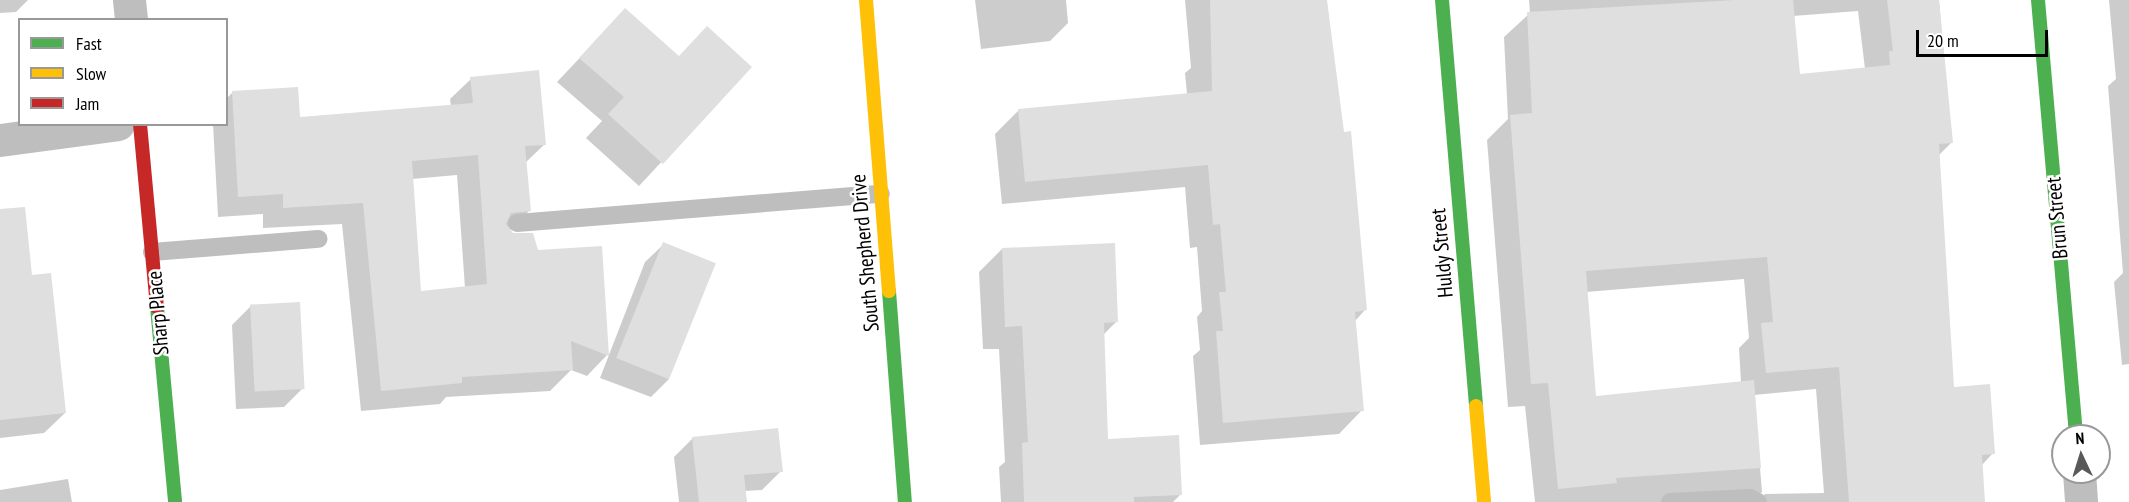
<!DOCTYPE html>
<html>
<head>
<meta charset="utf-8">
<style>
	body { margin:0 }
	#map { position:relative; width:2129px; height:502px; overflow:hidden; background:#fff; font-family:"PT Sans Narrow",sans-serif }
	div>[style] { position:absolute }
	[style*='--x'] { left:calc(var(--x)*1px); top:calc(var(--y)*1px); width:calc(var(--w)*1px); rotate:calc(var(--a)*1deg) }
	.shadow>* { inset:0; background:#0003 }
	.building>* { inset:0; background:#dfdfdf; transform-origin:0 0 }
	.lane>* { height:18px; margin:-9px; padding:0 9px; transform-origin:9px; border-radius:9px; background:#bebebe }
	.street>* { height:33px; margin:-16.5px; padding:0 16.5px; transform-origin:16.5px; border-radius:16.5px; background:#bebebe }
	.fast>* { height:14px; margin:-7px; padding:0 7px; transform-origin:7px; border-radius:7px; background:#4caf50 }
	.slow>* { height:14px; margin:-7px; padding:0 7px; transform-origin:7px; border-radius:7px; background:#ffc107 }
	.jam>* { height:14px; margin:-7px; padding:0 7px; transform-origin:7px; border-radius:7px; background:#c62828 }
	span { translate:-50% -50%; white-space:nowrap; text-align:center; line-height:1.15; -webkit-text-stroke:5px #fff; paint-order:stroke }
	.street-label { font-size:21px; color:#000 }
	.legend { position:absolute; left:18px; top:18px; width:210px; height:108px; box-sizing:border-box; background:#fff; border:2px solid #999; margin:0; padding:8px 10px; list-style:none; font-size:18px; color:#000 }
	.legend li { display:flex; align-items:center; gap:12px; height:30px }
	.legend b { width:30px; border:2px solid #999 }
	.north { position:absolute; left:2051px; top:424px; width:60px; height:60px; box-sizing:border-box; background:#fff; border:2px solid #999; border-radius:50%; rotate:356deg; font-size:16px; font-weight:700; line-height:24px; text-align:center; color:#000 }
	.north::after { content:''; display:block; margin:auto; width:21px; height:27px; background:#595959; clip-path:polygon(50% 0,100% 100%,50% 72%,0 100%) }
	.scale { position:absolute; left:1916px; top:30px; width:132px; height:27px; box-sizing:border-box; border:3px solid #000; border-top:0; padding-left:8px; font-size:18px; line-height:21px; white-space:nowrap; color:#000; -webkit-text-stroke:4px #fff; paint-order:stroke }
</style>
</head>
<body>
<div id="map">
	<div class="shadow">
		<div style="clip-path:polygon(0 0,28px 0,16px 12px,0 13px)"></div>
		<div style="clip-path:polygon(975px 0,1066px 0,1068px 23px,1050px 41px,981px 49px)"></div>
		<div style="clip-path:polygon(1185px 0,1325px 0,1365px 310px,1355px 321px,1362px 410px,1339px 434px,1200px 445px,1193px 356px,1200px 350px,1197px 317px,1202px 311px,1197px 247px,1190px 248px,1185px 187px,1002px 204px,995px 134px,1019px 110px,1187px 94px,1185px 73px,1191px 68px)"></div>
		<div style="clip-path:polygon(evenodd,1529px 0,1939px 0,1951px 143px,1939px 155px,1953px 389px,1993px 453px,1981px 466px,1983px 502px,1757px 502px,1765px 494px,1824px 493px,1816px 389px,1754px 395px,1762px 492px,1751px 502px,1535px 502px,1525px 406px,1508px 407px,1487px 140px,1508px 119px,1504px 37px,1530px 13px,1529px 0,1858px 11px,1865px 69px,1798px 76px,1793px 16px,1858px 11px,1529px 0,1744px 279px,1749px 338px,1739px 348px,1741px 383px,1595px 398px,1586px 292px,1744px 279px)"></div>
		<div style="clip-path:polygon(2109px 0,2129px 0,2129px 364px,2122px 365px,2114px 282px,2123px 273px,2108px 86px,2116px 79px)"></div>
		<div style="clip-path:polygon(625px 10px,678px 57px,750px 67px,639px 186px,586px 138px,602px 121px,557px 82px)"></div>
		<div style="clip-path:polygon(evenodd,471px 79px,545px 144px,525px 163px,530px 210px,509px 231px,536px 252px,607px 355px,587px 376px,571px 370px,550px 391px,446px 397px,440px 404px,361px 411px,342px 224px,263px 228px,263px 214px,218px 217px,213px 124px,226px 124px,226px 99px,233px 92px,299px 118px,451px 106px,450px 99px,471px 79px,457px 175px,465px 288px,420px 293px,412px 179px,457px 175px)"></div>
		<div style="clip-path:polygon(0 236px,30px 276px,65px 413px,44px 433px,0 438px)"></div>
		<div style="clip-path:polygon(664px 244px,669px 379px,651px 397px,600px 378px,645px 262px)"></div>
		<div style="clip-path:polygon(1002px 249px,1117px 321px,1103px 335px,1107px 440px,1180px 495px,1173px 502px,1001px 502px,999px 467px,1005px 462px,999px 349px,983px 349px,979px 272px)"></div>
		<div style="clip-path:polygon(251px 306px,302px 389px,284px 407px,236px 409px,232px 325px)"></div>
		<div style="clip-path:polygon(693px 438px,781px 471px,762px 490px,744px 491px,746px 502px,679px 502px,674px 457px)"></div>
		<div style="clip-path:polygon(68px 479px,72px 502px,0 502px,0 490px)"></div>
	</div>
	<div class="building">
		<div style="clip-path:polygon(1210px 0,1327px 0,1344px 132px,1351px 131px,1367px 310px,1355px 312px,1364px 411px,1223px 423px,1216px 331px,1223px 331px,1219px 292px,1226px 292px,1220px 224px,1213px 225px,1208px 165px,1025px 182px,1018px 109px,1212px 91px)"></div>
		<div style="clip-path:polygon(1735px 0,1793px 0,1800px 74px,1890px 65px,1889px 51px,1893px 51px,1887px 0,1939px 0,1953px 143px,1939px 144px,1954px 387px,1990px 384px,1995px 454px,1982px 455px,1985px 502px,1849px 502px,1839px 367px,1766px 373px,1761px 323px,1773px 322px,1767px 257px,1586px 271px,1596px 396px,1754px 380px,1761px 468px,1616px 478px,1617px 483px,1558px 489px,1548px 383px,1531px 384px,1510px 115px,1532px 113px,1527px 12px)"></div>
		<div style="clip-path:polygon(625px 8px,679px 56px,707px 26px,752px 67px,663px 164px,608px 114px,624px 97px,579px 58px)"></div>
		<div style="clip-path:polygon(evenodd,539px 70px,546px 145px,525px 146px,531px 211px,511px 213px,506px 224px,513px 233px,533px 233px,538px 250px,602px 246px,609px 356px,571px 341px,573px 370px,462px 377px,462px 383px,381px 391px,363px 203px,283px 208px,283px 194px,238px 197px,232px 91px,298px 87px,300px 117px,473px 103px,470px 77px,539px 70px,478px 155px,487px 284px,421px 291px,412px 161px,478px 155px)"></div>
		<div style="clip-path:polygon(25px 207px,32px 275px,51px 273px,66px 413px,0 420px,0 209px)"></div>
		<div style="left:663px;top:242px;width:57px;height:125px;rotate:22deg"></div>
		<div style="clip-path:polygon(1115px 243px,1118px 322px,1104px 323px,1108px 439px,1179px 435px,1182px 495px,1134px 497px,1134px 502px,1024px 502px,1022px 443px,1028px 442px,1022px 326px,1005px 327px,1002px 248px)"></div>
		<div style="left:300px;top:302px;width:87px;height:50px;rotate:87deg"></div>
		<div style="clip-path:polygon(778px 428px,783px 472px,744px 475px,747px 502px,699px 502px,692px 437px)"></div>
	</div>
	<div class="lane">
		<div style="--x:517;--y:223;--w:365;--a:-4.6"></div>
		<div style="--x:152;--y:252;--w:167;--a:-4.5"></div>
		<div style="--x:1670;--y:502;--w:80;--a:-2.9"></div>
		<div style="--x:1750;--y:498;--w:9;--a:27"></div>
	</div>
	<div class="street">
		<div style="--x:129;--y:0;--w:20;--a:84"></div>
		<div style="--x:0;--y:140;--w:119;--a:-7.7"></div>
		<div style="--x:2079;--y:472;--w:30;--a:86"></div>
	</div>
	<div class="fast">
		<div style="--x:1442;--y:0;--w:407;--a:85.2"></div>
		<div style="--x:2038;--y:0;--w:438;--a:85"></div>
		<div style="--x:889;--y:291;--w:212;--a:85.7"></div>
		<div style="--x:157;--y:307;--w:196;--a:84.7"></div>
	</div>
	<div class="slow">
		<div style="--x:866;--y:0;--w:292;--a:85.5"></div>
		<div style="--x:1476;--y:406;--w:96;--a:85.2"></div>
	</div>
	<div class="jam">
		<div style="--x:140;--y:124;--w:184;--a:84.7"></div>
	</div>
	<div class="street-label">
		<span style="left:2057px;top:218px;rotate:-95deg">Brun Street</span>
		<span style="left:865px;top:253px;rotate:-95deg">South Shepherd Drive</span>
		<span style="left:1442px;top:253px;rotate:-95deg">Huldy Street</span>
		<span style="left:158px;top:313px;rotate:-95deg">Sharp Place</span>
	</div>
	<ul class="legend">
	<li><b style="height:8px;background:#4caf50"></b>Fast</li>
	<li><b style="height:8px;background:#ffc107"></b>Slow</li>
	<li><b style="height:8px;background:#c62828"></b>Jam</li>
	</ul>
	<div class="north">N</div>
	<div class="scale">20 m</div>
</div>
</body>
</html>
